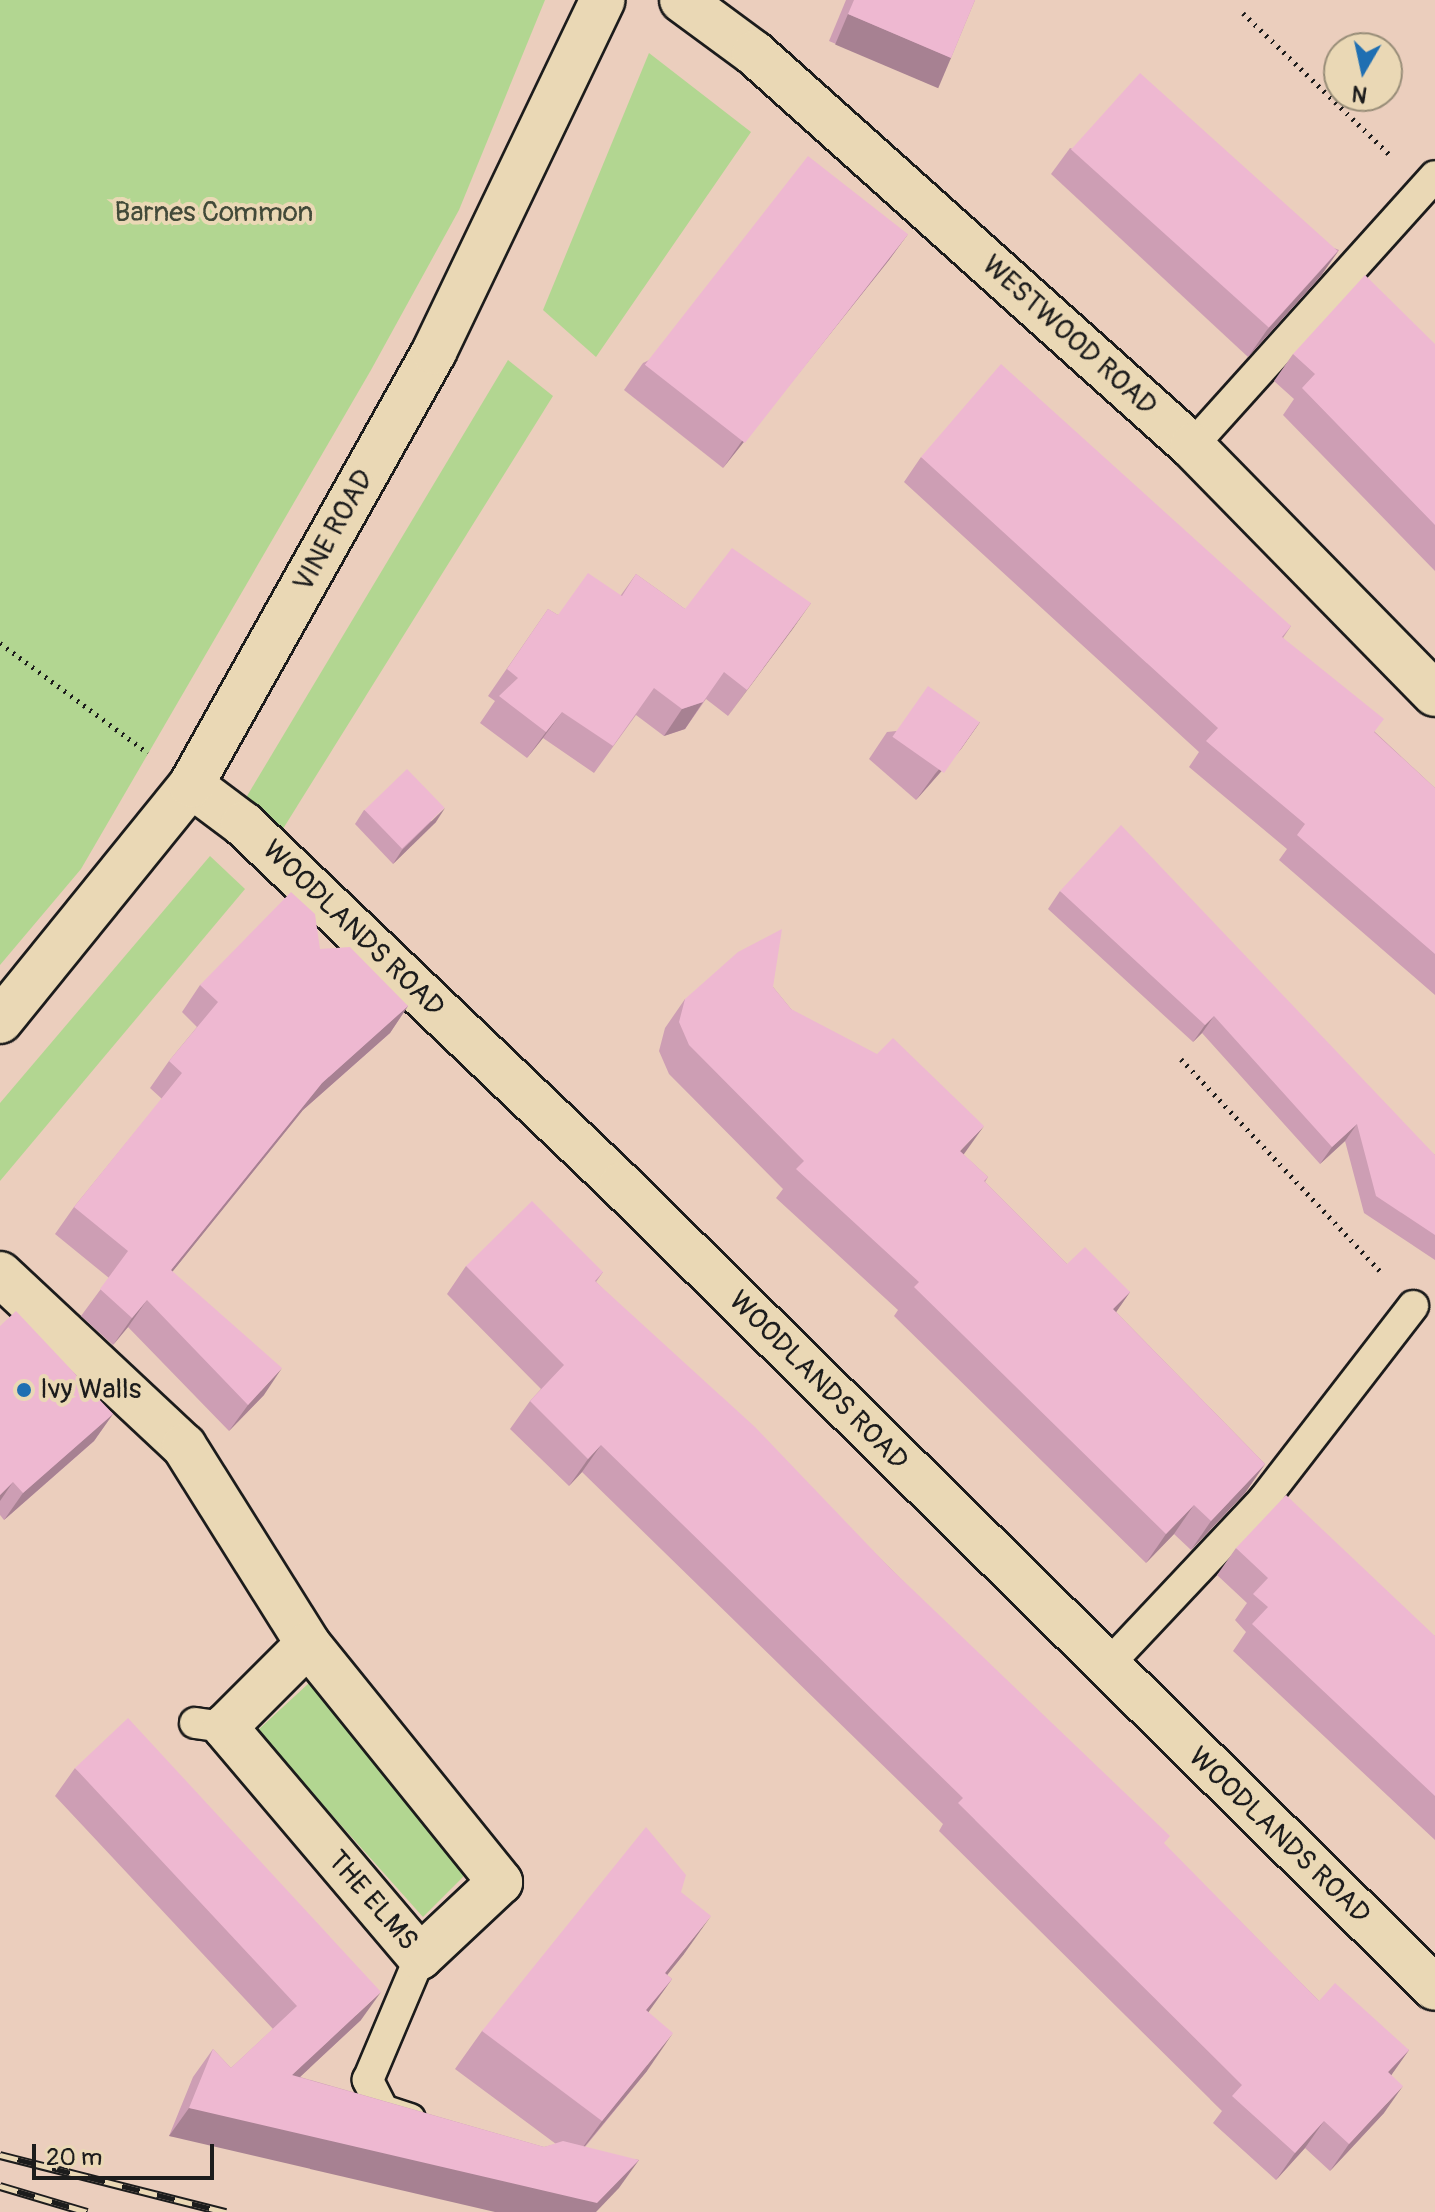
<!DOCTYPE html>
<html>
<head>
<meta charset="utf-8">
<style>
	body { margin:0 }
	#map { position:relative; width:1435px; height:2212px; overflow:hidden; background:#ebcebd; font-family:Pangolin,sans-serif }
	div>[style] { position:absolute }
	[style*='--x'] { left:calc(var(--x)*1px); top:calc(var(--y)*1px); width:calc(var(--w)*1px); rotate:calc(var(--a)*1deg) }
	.green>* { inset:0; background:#b2d691 }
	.path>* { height:5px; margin-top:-2.5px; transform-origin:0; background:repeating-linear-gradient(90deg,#1c1c1c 0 2px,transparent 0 8px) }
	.roads { filter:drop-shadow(2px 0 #1c1c1c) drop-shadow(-2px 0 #1c1c1c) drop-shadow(0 2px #1c1c1c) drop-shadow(0 -2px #1c1c1c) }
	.service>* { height:30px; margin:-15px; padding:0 15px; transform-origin:15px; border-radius:15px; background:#ead8b5 }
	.minor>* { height:44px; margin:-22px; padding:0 22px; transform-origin:22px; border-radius:22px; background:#ead8b5 }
	.rail>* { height:9px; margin-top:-4.5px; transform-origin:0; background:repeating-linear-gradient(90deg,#ead8b5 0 18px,#1c1c1c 0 36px); box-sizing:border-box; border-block:2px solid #1c1c1c }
	.wall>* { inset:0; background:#cd9eb4 }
	.shaded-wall>* { inset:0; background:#a78192; transform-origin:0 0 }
	.building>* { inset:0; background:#eeb8d1; transform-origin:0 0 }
	.dots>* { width:22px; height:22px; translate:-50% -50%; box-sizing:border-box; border:4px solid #ead8b5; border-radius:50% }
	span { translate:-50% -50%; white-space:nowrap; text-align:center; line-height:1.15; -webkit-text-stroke:8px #ead8b5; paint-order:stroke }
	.park-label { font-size:28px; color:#424a39 }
	.street-label { font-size:28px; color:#1c1c1c }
	.poi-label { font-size:28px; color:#1c1c1c }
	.left { translate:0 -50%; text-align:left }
	.north { position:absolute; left:1323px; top:32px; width:80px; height:80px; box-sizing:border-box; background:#ead8b5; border:2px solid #988d78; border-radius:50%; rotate:189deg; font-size:22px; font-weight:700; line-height:32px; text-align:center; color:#1c1c1c }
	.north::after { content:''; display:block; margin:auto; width:28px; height:36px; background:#1f6fb2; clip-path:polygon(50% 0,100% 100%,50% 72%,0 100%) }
	.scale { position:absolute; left:32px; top:2144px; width:182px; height:36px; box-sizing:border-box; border:4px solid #1c1c1c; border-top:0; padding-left:10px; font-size:24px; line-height:28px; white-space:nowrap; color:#1c1c1c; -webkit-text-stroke:6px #ead8b5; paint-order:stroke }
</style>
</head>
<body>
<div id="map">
	<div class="green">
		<div style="clip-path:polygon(0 0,545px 0,459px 210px,371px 370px,81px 869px,0 965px)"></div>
		<div style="clip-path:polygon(649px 53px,751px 132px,596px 357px,543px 310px)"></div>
		<div style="clip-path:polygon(508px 360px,553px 396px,281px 832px,244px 801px)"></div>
		<div style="clip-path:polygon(210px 856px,245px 889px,0 1181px,0 1103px)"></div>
		<div style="clip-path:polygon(309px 1683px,465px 1875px,423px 1917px,257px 1731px)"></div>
	</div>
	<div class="path">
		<div style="--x:1243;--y:13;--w:206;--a:44"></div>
		<div style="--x:0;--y:643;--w:184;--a:36.6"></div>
		<div style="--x:1181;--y:1059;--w:291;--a:46.8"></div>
	</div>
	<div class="roads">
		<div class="service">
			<div style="--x:1192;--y:446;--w:363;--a:-48"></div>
			<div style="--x:1105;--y:1668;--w:232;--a:-46.7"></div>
			<div style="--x:1264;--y:1499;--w:244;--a:-52.3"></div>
			<div style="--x:195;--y:1723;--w:30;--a:8"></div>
			<div style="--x:410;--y:2119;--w:28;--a:-162"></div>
			<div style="--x:383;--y:2110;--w:34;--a:-117"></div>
			<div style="--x:368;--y:2080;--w:134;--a:-67.1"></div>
		</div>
		<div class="minor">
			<div style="--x:682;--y:0;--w:89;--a:36.4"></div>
			<div style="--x:754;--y:53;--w:588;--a:41.9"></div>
			<div style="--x:1192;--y:446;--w:347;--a:45.6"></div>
			<div style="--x:191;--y:785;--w:65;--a:36.9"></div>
			<div style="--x:243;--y:824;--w:523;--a:43.68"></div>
			<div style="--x:621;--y:1185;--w:1143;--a:44.61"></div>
			<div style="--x:0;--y:1021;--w:304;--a:-51"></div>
			<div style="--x:191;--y:785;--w:497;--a:-60.7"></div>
			<div style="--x:434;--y:352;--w:390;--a:-64.4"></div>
			<div style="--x:0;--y:1274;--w:252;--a:43.1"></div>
			<div style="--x:184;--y:1446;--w:234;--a:57.9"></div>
			<div style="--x:308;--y:1644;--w:306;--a:51.1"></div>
			<div style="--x:500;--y:1882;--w:110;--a:136.8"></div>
			<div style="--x:420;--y:1957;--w:302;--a:-130.3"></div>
			<div style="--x:225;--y:1727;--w:117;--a:-45"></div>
		</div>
	</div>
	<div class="rail">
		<div style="--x:0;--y:2155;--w:233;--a:14.2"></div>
		<div style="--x:0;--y:2186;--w:91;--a:16.6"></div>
	</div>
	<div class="wall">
		<div style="clip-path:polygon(846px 0,975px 0,951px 58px,932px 85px,829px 41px)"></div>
		<div style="clip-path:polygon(1070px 148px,1339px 250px,1320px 277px,1248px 357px,1051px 174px)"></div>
		<div style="clip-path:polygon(908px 234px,889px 260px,723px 468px,624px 390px,643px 363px)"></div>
		<div style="clip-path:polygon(1435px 344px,1435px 571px,1283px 415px,1294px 399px,1274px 381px,1293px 354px)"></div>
		<div style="clip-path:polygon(921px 457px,1291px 626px,1283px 638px,1375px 732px,1435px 788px,1435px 995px,1279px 860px,1287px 849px,1189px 767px,1199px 752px,904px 482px)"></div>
		<div style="clip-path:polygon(636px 574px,685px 609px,811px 603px,728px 716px,706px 699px,685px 729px,664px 736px,636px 715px,594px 773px,543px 738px,527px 758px,480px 723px,495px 701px,488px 696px,548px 609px,558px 615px,621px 595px)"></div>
		<div style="clip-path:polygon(980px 722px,961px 749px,916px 800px,869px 759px,887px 732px)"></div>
		<div style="clip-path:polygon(364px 810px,436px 822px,393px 864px,355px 824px)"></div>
		<div style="clip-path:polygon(1060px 891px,1435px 1155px,1435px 1260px,1364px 1213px,1345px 1141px,1320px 1164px,1202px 1033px,1193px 1042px,1048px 909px)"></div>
		<div style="clip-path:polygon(320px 949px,408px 1006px,390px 1033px,303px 1110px,172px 1272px,264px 1395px,229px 1431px,128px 1327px,113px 1345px,81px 1316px,109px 1278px,55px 1234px,74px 1207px,162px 1099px,150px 1088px,169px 1061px,197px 1027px,182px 1012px,200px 985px)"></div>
		<div style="clip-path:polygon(773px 987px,791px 1009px,964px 1155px,988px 1177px,985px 1182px,1067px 1264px,1130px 1292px,1116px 1312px,1265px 1464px,1245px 1493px,1191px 1550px,1174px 1534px,1146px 1563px,894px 1316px,898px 1310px,776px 1198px,783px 1189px,669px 1074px,659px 1051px,665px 1028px,685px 999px)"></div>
		<div style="clip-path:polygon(466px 1266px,603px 1272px,596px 1282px,889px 1567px,1319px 2001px,1409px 2050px,1391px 2075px,1384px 2113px,1330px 2171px,1305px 2148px,1276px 2180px,1213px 2123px,1222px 2111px,939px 1831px,943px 1824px,582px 1472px,569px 1486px,510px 1429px,530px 1401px,541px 1389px,447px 1294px)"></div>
		<div style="clip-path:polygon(0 1326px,113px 1414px,94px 1441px,4px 1520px,0 1515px)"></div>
		<div style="clip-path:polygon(1236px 1548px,1435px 1636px,1435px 1840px,1233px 1651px,1246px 1632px,1235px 1620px,1247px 1603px,1217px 1575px)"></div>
		<div style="clip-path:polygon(75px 1768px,361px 2020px,300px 2077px,544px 2147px,556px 2144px,455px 2069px,482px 2031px,681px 1892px,684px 1954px,667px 1975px,672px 1979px,648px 2012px,647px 2071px,585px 2147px,619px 2188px,169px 2136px,193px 2077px,213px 2049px,231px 2068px,273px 2029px,55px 1796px)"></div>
	</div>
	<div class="shaded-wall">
		<div style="left:848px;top:14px;width:112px;height:33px;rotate:23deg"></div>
		<div style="clip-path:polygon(908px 234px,889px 260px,723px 468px,742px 441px)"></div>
		<div style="clip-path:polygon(1339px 250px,1320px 277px,1248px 357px,1267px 330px)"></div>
		<div style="clip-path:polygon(811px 603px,792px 630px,728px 716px,747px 690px)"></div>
		<div style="clip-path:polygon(703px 702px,685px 729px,664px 736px,682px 709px)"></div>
		<div style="clip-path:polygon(562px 712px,543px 738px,527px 758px,546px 732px)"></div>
		<div style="clip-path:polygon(980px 722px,961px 749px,916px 800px,935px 774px)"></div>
		<div style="clip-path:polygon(445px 808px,436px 822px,393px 864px,402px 850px)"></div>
		<div style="clip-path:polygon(408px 1006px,390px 1033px,303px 1110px,152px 1297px,171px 1270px,322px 1083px)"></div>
		<div style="clip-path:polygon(1214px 1016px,1202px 1033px,1193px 1042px,1205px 1025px)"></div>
		<div style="clip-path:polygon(1357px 1124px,1345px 1141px,1320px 1164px,1332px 1147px)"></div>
		<div style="clip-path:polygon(984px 1126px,964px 1154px,940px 1180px,960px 1151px)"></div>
		<div style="clip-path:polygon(1130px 1292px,1110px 1321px,1113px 1309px)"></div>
		<div style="clip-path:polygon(147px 1300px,128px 1327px,113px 1345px,132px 1318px)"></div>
		<div style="clip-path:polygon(282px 1368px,264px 1395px,229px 1431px,248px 1405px)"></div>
		<div style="clip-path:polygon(113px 1414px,94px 1441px,4px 1520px,23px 1493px)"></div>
		<div style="clip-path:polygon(601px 1445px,582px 1472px,569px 1486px,588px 1459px)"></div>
		<div style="clip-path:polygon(1265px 1464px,1245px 1493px,1191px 1550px,1211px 1521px)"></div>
		<div style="clip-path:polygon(13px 1482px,0 1501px,0 1495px)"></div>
		<div style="clip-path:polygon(1194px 1505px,1174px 1534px,1146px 1563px,1166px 1534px)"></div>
		<div style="clip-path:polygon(711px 1916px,684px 1954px,638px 2011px,665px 1973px)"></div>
		<div style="clip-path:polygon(672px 1979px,645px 2017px,646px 2010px)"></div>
		<div style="clip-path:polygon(381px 1992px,361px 2020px,272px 2103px,292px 2075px)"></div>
		<div style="clip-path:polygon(673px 2033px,647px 2071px,575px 2158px,602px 2121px)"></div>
		<div style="clip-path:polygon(1409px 2050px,1390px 2077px,1388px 2072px)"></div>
		<div style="clip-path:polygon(1403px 2086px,1384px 2113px,1330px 2171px,1349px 2144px)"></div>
		<div style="clip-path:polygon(189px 2108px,639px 2160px,619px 2188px,596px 2212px,495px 2212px,169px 2136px)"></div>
		<div style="clip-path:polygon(1324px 2121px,1305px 2148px,1276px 2180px,1295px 2153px)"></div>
	</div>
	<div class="building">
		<div style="clip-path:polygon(854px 0,975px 0,951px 58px,848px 14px)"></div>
		<div style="left:1140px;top:73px;width:266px;height:103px;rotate:42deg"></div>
		<div style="left:808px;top:156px;width:127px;height:265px;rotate:38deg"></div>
		<div style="clip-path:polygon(1365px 275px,1435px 344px,1435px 525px,1302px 388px,1315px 374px,1293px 354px)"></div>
		<div style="clip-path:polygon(1001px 364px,1291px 626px,1282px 637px,1384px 719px,1374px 732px,1435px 788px,1435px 954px,1297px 835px,1305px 824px,1206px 741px,1218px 728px,921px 457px)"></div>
		<div style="clip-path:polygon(732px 548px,811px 603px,747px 690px,724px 672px,703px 702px,682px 709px,654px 688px,613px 746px,562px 712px,546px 732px,499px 696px,518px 678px,507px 669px,548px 609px,558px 615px,588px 573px,622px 596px,636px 574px,685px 609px)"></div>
		<div style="left:928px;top:686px;width:63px;height:62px;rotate:35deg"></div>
		<div style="left:407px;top:769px;width:54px;height:59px;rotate:46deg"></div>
		<div style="clip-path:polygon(1121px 825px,1435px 1155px,1435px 1235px,1376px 1196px,1357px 1124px,1332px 1147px,1214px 1016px,1205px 1025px,1060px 891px)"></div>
		<div style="clip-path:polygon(291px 892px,315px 914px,320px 949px,350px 947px,408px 1006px,322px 1083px,171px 1270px,282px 1368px,248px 1405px,147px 1300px,132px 1318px,100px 1289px,128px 1251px,74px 1207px,182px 1073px,169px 1061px,218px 1002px,200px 985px)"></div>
		<div style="clip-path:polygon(782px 929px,773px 987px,791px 1009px,877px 1054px,893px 1038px,984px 1126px,960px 1151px,988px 1177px,984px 1181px,1067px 1264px,1085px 1247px,1130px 1292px,1113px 1309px,1265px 1464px,1211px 1521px,1194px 1505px,1166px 1534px,914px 1287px,919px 1282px,796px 1169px,804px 1161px,689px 1045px,679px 1022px,685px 999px,738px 952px)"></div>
		<div style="clip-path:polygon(532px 1201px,603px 1272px,595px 1281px,755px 1427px,889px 1567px,1170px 1836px,1164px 1843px,1319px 2001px,1335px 1983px,1409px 2050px,1388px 2072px,1403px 2086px,1349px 2144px,1324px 2121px,1295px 2153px,1232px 2096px,1242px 2085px,958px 1803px,963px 1798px,601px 1445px,588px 1459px,530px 1401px,564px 1365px,466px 1266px)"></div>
		<div style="clip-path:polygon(16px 1311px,113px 1414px,23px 1493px,13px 1482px,0 1495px,0 1326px)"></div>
		<div style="clip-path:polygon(1286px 1495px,1435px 1636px,1435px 1796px,1252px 1624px,1268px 1607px,1253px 1594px,1268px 1578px,1236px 1548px)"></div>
		<div style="clip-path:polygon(128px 1718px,381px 1992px,292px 2075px,544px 2147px,563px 2141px,639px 2160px,597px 2203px,189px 2108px,213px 2049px,231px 2068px,297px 2006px,75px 1768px)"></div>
		<div style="clip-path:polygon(646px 1827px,686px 1875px,681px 1892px,711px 1916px,665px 1973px,672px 1979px,646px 2010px,673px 2033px,602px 2121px,482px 2031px)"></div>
	</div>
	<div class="dots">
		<div style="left:24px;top:1390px;background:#1f6fb2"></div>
	</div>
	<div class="park-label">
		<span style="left:214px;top:213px">Barnes Common</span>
	</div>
	<div class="street-label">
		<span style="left:1069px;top:336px;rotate:42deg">WESTWOOD ROAD</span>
		<span style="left:334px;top:531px;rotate:-61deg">VINE ROAD</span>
		<span style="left:353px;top:929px;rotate:44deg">WOODLANDS ROAD</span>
		<span style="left:818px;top:1381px;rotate:45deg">WOODLANDS ROAD</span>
		<span style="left:1279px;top:1836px;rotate:44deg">WOODLANDS ROAD</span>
		<span style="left:372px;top:1901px;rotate:49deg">THE ELMS</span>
	</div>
	<div class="poi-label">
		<span class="left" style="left:40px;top:1390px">Ivy Walls</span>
	</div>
	<div class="north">N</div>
	<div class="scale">20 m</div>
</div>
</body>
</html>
